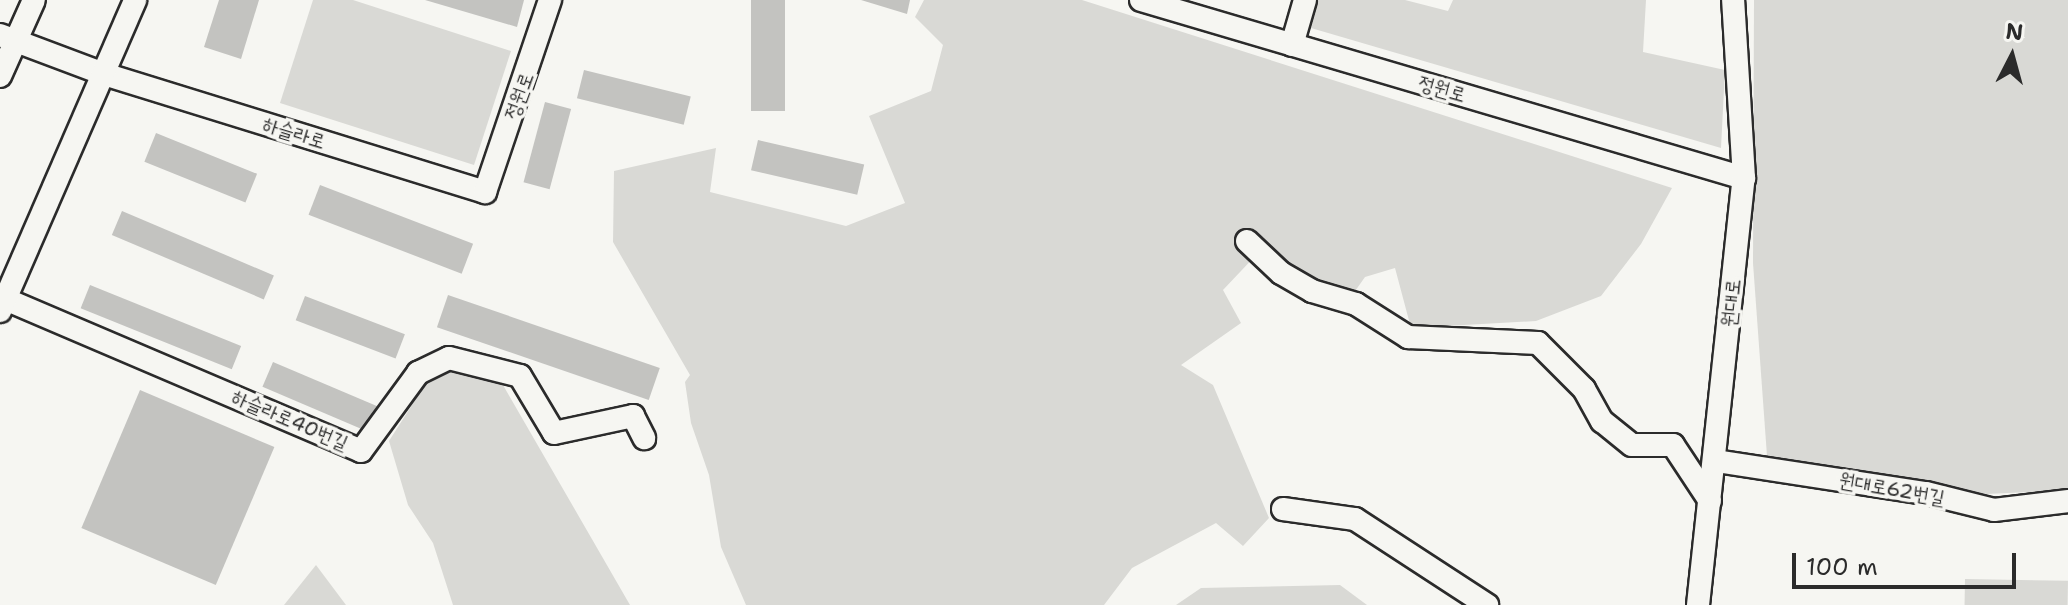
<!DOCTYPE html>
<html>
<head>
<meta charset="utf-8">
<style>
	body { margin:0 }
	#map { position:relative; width:2068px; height:605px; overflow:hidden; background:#f6f6f2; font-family:"Shantell Sans","Poor Story",sans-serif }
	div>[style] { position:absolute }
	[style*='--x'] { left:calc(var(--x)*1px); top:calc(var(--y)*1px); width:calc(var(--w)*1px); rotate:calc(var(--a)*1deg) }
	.green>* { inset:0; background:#d9d9d5; transform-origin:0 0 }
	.building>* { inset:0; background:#c3c3c0; transform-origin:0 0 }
	.roads { filter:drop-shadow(2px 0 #2b2b2b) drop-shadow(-2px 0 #2b2b2b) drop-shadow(0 2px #2b2b2b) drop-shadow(0 -2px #2b2b2b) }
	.minor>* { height:22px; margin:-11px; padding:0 11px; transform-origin:11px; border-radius:11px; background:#f6f6f2 }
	span { translate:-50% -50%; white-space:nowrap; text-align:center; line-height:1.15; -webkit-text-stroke:7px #f6f6f2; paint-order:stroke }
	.street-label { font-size:20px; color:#2b2b2b }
	.north { position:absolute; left:1972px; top:16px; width:80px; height:80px; -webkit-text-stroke:6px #f6f6f2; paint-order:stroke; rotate:6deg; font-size:22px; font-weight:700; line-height:32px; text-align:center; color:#2b2b2b }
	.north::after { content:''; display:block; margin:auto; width:28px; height:36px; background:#2b2b2b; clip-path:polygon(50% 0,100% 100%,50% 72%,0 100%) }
	.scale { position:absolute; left:1792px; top:553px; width:224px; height:36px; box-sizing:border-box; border:4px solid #2b2b2b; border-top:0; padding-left:10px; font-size:24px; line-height:28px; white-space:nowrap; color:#2b2b2b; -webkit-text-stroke:6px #f6f6f2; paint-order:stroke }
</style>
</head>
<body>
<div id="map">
	<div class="green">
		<div style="clip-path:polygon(313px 0,353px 0,511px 51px,474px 165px,280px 103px)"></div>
		<div style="clip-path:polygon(924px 0,1082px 0,1672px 188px,1641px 244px,1601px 296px,1536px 321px,1411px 328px,1395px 268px,1365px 277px,1346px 304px,1258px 253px,1223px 290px,1241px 323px,1181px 365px,1213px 385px,1269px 518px,1243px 546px,1216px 523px,1132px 568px,1104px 605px,746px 605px,721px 547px,709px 475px,691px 423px,685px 382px,690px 375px,613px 242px,614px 171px,716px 148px,710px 192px,846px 226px,905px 203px,869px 116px,931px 91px,943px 45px,915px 17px)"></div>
		<div style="clip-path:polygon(1317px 0,1405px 0,1448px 11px,1453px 0,1646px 0,1643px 52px,1725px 70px,1721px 148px,1311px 28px)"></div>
		<div style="clip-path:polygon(1754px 0,2068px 0,2068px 490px,1987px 494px,1767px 456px,1753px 263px)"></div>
		<div style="clip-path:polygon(451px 372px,503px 385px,630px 605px,453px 605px,433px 543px,408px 505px,389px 441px,426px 383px)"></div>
		<div style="clip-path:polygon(316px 565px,346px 605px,284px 605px)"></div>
		<div style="left:1965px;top:579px;width:103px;height:28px;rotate:1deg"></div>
		<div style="clip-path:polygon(1340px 585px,1367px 605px,1176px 605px,1201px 588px)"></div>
	</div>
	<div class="building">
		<div style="clip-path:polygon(219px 0,259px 0,241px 59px,204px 47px)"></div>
		<div style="clip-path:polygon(425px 0,524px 0,517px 27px)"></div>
		<div style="left:751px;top:0;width:34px;height:111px"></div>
		<div style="clip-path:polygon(861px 0,910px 0,907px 14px)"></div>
		<div style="left:584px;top:70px;width:110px;height:29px;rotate:14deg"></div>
		<div style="left:545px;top:102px;width:27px;height:83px;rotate:15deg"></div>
		<div style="left:156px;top:133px;width:109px;height:31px;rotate:22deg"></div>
		<div style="left:758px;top:140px;width:109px;height:31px;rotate:13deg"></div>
		<div style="left:320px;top:185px;width:164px;height:32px;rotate:21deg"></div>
		<div style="left:122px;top:211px;width:165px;height:26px;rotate:23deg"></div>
		<div style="left:90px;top:285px;width:163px;height:25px;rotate:22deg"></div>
		<div style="left:448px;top:295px;width:224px;height:34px;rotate:19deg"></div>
		<div style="left:305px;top:296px;width:107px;height:26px;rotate:21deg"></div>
		<div style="left:273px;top:362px;width:114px;height:27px;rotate:23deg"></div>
		<div style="left:140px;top:390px;width:146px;height:150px;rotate:23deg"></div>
	</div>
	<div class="roads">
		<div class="minor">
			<div style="--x:1141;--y:0;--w:629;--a:16.45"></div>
			<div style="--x:0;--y:35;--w:111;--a:20.6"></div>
			<div style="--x:104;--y:74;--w:399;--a:17.2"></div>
			<div style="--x:485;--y:192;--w:203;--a:-71.3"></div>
			<div style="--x:1292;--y:45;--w:47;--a:-73.9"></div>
			<div style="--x:0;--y:76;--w:83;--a:-65.9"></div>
			<div style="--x:1247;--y:241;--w:47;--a:43.3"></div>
			<div style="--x:1281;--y:273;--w:36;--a:30"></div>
			<div style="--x:1312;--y:291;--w:46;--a:16.5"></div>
			<div style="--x:1356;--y:304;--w:62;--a:32.4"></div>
			<div style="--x:1408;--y:337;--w:130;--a:2.6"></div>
			<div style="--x:1538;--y:343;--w:65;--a:45"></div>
			<div style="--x:1584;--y:389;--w:37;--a:61"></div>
			<div style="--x:1602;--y:421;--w:38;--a:39"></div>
			<div style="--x:1632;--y:445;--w:41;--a:0"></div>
			<div style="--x:1673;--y:445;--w:67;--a:56.5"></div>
			<div style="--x:5;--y:299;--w:387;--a:23.1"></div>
			<div style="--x:361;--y:451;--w:97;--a:-53.8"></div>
			<div style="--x:418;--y:373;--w:34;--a:-26"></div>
			<div style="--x:449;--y:358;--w:73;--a:14.2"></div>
			<div style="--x:520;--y:376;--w:66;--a:59.2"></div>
			<div style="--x:554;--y:433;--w:81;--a:-12.1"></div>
			<div style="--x:633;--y:416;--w:25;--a:63"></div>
			<div style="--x:0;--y:311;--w:339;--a:-66.5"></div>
			<div style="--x:1716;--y:461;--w:212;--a:8.7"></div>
			<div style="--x:1926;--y:493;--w:70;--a:14"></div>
			<div style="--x:1994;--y:510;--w:75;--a:-6.9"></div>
			<div style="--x:1283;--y:509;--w:73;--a:7.9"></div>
			<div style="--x:1355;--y:519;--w:158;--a:33.1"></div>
			<div style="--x:1698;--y:605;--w:429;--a:-83.9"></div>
			<div style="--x:1744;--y:178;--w:178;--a:-93.5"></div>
		</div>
	</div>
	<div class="street-label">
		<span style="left:1442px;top:89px;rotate:16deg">정원로</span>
		<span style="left:519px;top:96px;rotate:-70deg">정원로</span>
		<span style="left:294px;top:133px;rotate:17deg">하슬라로</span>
		<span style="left:1731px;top:303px;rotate:-84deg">원대로</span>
		<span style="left:290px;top:420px;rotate:23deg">하슬라로40번길</span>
		<span style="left:1892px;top:489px;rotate:10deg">원대로62번길</span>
	</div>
	<div class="north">N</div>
	<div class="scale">100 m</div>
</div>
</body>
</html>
